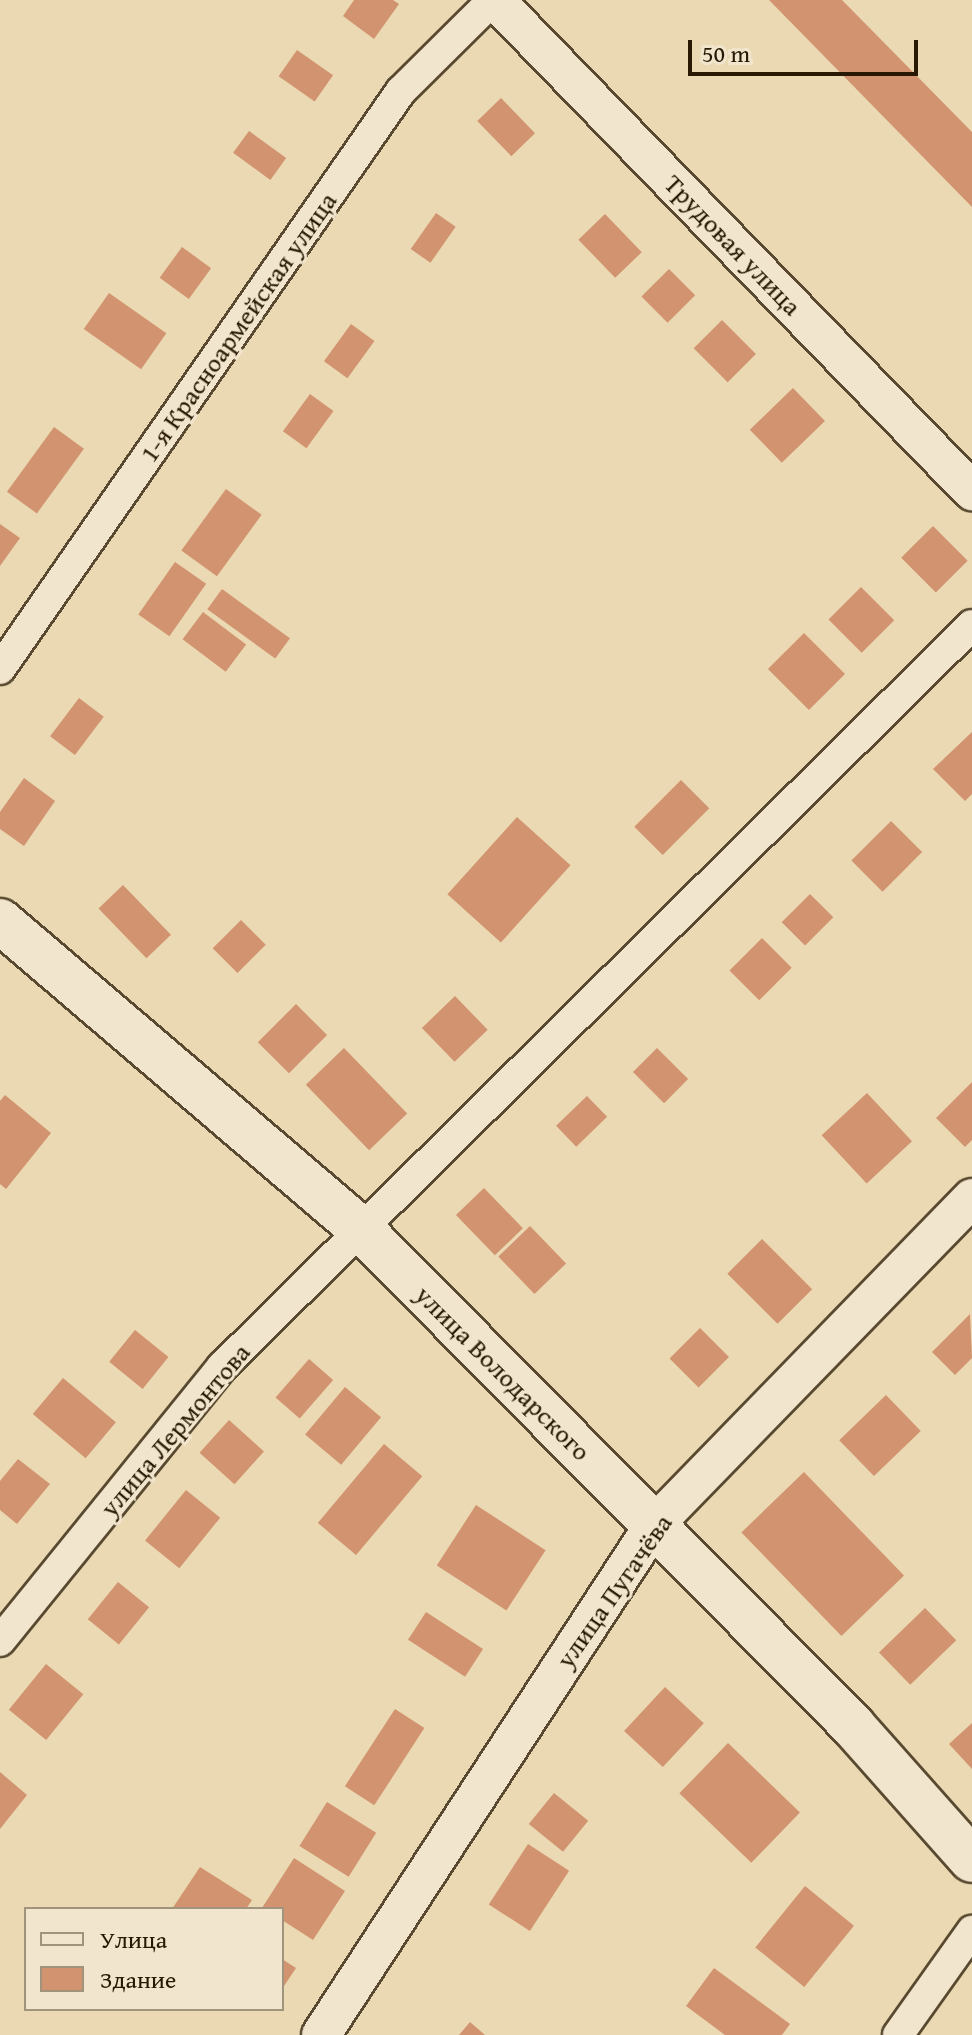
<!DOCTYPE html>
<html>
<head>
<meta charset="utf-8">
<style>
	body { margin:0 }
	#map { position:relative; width:972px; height:2035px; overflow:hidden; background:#ead9b2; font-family:"Gentium Book Plus",serif }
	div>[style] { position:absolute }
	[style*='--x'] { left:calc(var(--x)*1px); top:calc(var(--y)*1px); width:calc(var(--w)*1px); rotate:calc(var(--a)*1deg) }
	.building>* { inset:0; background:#d29370; transform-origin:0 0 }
	.roads { filter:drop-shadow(2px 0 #584930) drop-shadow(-2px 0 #584930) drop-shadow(0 2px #584930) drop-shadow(0 -2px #584930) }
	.minor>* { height:30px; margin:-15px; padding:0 15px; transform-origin:15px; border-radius:15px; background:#f1e6cd }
	.tertiary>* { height:38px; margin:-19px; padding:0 19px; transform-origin:19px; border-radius:19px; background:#f1e6cd }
	.secondary>* { height:44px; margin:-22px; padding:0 22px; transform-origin:22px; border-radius:22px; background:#f1e6cd }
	span { translate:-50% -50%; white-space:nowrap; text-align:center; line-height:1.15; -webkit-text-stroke:6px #f1e6cd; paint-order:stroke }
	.street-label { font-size:26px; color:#281904 }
	.legend { position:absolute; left:24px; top:1907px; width:260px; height:104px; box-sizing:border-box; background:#f1e6cd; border:2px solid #a1947d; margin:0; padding:10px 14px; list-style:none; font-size:24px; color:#281904 }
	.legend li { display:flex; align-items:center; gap:16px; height:40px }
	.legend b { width:40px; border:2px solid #a1947d }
	.scale { position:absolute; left:688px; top:40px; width:230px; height:36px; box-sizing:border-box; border:4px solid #281904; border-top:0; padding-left:10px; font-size:24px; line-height:28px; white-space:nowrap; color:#281904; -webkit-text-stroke:6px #f1e6cd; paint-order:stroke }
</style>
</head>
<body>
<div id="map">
	<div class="building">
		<div style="clip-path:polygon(354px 0,393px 0,399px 4px,374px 39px,343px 16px)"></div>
		<div style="clip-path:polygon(769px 0,842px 0,972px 132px,972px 207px)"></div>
		<div style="left:297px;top:50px;width:44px;height:32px;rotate:35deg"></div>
		<div style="left:501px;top:98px;width:49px;height:33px;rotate:46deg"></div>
		<div style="left:249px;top:131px;width:46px;height:27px;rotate:36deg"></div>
		<div style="left:436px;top:213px;width:24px;height:44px;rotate:35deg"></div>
		<div style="left:605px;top:214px;width:53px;height:37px;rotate:46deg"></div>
		<div style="left:182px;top:247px;width:36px;height:38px;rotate:36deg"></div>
		<div style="left:669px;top:269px;width:37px;height:39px;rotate:45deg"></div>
		<div style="left:109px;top:293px;width:70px;height:44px;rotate:35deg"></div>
		<div style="left:722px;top:320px;width:48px;height:40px;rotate:45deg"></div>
		<div style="left:351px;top:324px;width:29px;height:46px;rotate:36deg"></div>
		<div style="left:793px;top:388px;width:46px;height:60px;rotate:46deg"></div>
		<div style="left:310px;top:394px;width:29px;height:46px;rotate:36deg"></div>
		<div style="left:54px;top:427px;width:37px;height:80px;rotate:36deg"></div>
		<div style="left:226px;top:489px;width:44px;height:76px;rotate:36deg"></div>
		<div style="clip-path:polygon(0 524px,20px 538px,0 566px)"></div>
		<div style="left:933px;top:526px;width:49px;height:45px;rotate:45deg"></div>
		<div style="left:175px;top:562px;width:38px;height:64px;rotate:35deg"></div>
		<div style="left:861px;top:587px;width:47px;height:46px;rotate:45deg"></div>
		<div style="left:222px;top:589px;width:84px;height:25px;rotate:36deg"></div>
		<div style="left:203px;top:612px;width:54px;height:34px;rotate:37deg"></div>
		<div style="left:804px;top:633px;width:58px;height:51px;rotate:45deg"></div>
		<div style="left:79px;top:698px;width:31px;height:48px;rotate:37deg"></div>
		<div style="clip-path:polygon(972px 732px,972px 794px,965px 801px,933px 769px)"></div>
		<div style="clip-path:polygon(24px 778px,55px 801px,24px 846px,0 829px,0 812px)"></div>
		<div style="left:681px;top:780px;width:40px;height:66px;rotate:45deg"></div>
		<div style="left:517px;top:817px;width:72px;height:104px;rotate:42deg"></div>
		<div style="left:891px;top:821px;width:44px;height:56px;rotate:45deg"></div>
		<div style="left:123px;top:885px;width:69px;height:34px;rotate:46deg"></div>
		<div style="left:810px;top:894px;width:33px;height:40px;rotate:45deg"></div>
		<div style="left:241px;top:920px;width:35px;height:40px;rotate:45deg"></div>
		<div style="left:762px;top:938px;width:42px;height:46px;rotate:45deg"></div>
		<div style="left:455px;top:996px;width:47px;height:46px;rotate:46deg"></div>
		<div style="left:296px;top:1004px;width:44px;height:54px;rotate:45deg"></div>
		<div style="left:344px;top:1048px;width:91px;height:53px;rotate:46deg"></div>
		<div style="left:657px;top:1048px;width:44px;height:34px;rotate:45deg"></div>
		<div style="clip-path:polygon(972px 1082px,972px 1140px,965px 1147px,936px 1118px)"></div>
		<div style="left:867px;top:1093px;width:66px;height:62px;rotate:47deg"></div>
		<div style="clip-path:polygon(5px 1095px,51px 1133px,6px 1189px,0 1184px,0 1101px)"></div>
		<div style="left:587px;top:1096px;width:29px;height:43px;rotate:46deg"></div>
		<div style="left:484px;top:1188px;width:56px;height:39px;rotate:46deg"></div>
		<div style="left:530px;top:1226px;width:52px;height:44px;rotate:46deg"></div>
		<div style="left:762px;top:1239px;width:71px;height:49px;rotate:45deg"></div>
		<div style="clip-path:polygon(970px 1314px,972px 1358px,955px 1375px,932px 1352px)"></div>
		<div style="left:700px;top:1328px;width:41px;height:43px;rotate:45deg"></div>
		<div style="left:135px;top:1330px;width:43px;height:41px;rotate:39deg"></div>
		<div style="left:309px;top:1359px;width:32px;height:51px;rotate:41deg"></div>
		<div style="left:63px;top:1378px;width:69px;height:47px;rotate:40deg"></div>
		<div style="left:345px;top:1387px;width:47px;height:62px;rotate:40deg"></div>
		<div style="left:886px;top:1395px;width:50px;height:65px;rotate:46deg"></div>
		<div style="left:229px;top:1420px;width:47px;height:44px;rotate:42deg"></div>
		<div style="left:384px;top:1444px;width:50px;height:103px;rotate:40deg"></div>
		<div style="clip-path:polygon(18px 1459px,50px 1484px,17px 1524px,0 1510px,0 1481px)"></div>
		<div style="left:804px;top:1472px;width:144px;height:87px;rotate:46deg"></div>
		<div style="left:186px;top:1490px;width:44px;height:65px;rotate:39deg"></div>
		<div style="left:476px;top:1505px;width:83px;height:72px;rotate:33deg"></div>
		<div style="left:118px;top:1582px;width:40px;height:48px;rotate:39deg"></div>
		<div style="left:925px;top:1608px;width:45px;height:64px;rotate:46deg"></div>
		<div style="left:426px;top:1612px;width:68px;height:33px;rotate:33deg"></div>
		<div style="left:46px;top:1664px;width:48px;height:59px;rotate:39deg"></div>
		<div style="left:665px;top:1687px;width:53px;height:60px;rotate:43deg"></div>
		<div style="left:395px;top:1709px;width:35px;height:92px;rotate:33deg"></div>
		<div style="clip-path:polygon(972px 1723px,972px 1769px,949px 1744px)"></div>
		<div style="left:728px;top:1743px;width:100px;height:70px;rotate:44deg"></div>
		<div style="clip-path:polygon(0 1772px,27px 1795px,0 1829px)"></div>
		<div style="left:554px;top:1793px;width:44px;height:40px;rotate:39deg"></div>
		<div style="left:327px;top:1802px;width:58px;height:52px;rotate:32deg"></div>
		<div style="left:528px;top:1844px;width:49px;height:72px;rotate:33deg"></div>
		<div style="clip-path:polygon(294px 1858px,345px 1891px,313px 1940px,282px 1920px,282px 1909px,262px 1908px)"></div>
		<div style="clip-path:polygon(200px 1867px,252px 1900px,246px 1909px,172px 1909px)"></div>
		<div style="left:805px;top:1886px;width:63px;height:79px;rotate:39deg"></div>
		<div style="clip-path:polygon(282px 1959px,296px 1968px,282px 1989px)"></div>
		<div style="clip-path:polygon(714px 1968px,790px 2024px,782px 2035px,725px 2035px,686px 2006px)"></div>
		<div style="clip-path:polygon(470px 2022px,485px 2035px,459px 2035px)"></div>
	</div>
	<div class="roads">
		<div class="minor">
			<div style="--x:0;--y:669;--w:703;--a:-55.25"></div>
			<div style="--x:401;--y:91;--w:129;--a:-44.7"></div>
			<div style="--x:0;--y:1641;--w:353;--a:-51"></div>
			<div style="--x:222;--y:1367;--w:1055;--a:-44.69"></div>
			<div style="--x:898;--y:2035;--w:128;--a:-54.6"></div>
		</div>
		<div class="tertiary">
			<div style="--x:495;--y:0;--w:685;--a:45.83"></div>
			<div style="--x:321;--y:2035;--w:609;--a:-56.86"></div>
			<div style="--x:654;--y:1525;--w:456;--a:-45.8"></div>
		</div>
		<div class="secondary">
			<div style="--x:0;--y:921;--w:479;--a:40.5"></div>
			<div style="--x:364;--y:1232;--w:695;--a:45.29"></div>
			<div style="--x:853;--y:1726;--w:179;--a:48.4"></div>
		</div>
	</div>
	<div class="street-label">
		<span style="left:733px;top:245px;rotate:46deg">Трудовая улица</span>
		<span style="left:238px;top:327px;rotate:-55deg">1-я Красноармейская улица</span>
		<span style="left:503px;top:1373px;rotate:45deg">улица Володарского</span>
		<span style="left:175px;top:1430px;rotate:-50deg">улица Лермонтова</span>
		<span style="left:614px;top:1591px;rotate:-55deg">улица Пугачёва</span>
	</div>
	<ul class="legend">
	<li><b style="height:10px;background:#f1e6cd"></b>Улица</li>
	<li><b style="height:22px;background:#d29370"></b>Здание</li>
	</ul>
	<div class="scale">50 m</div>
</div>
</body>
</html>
